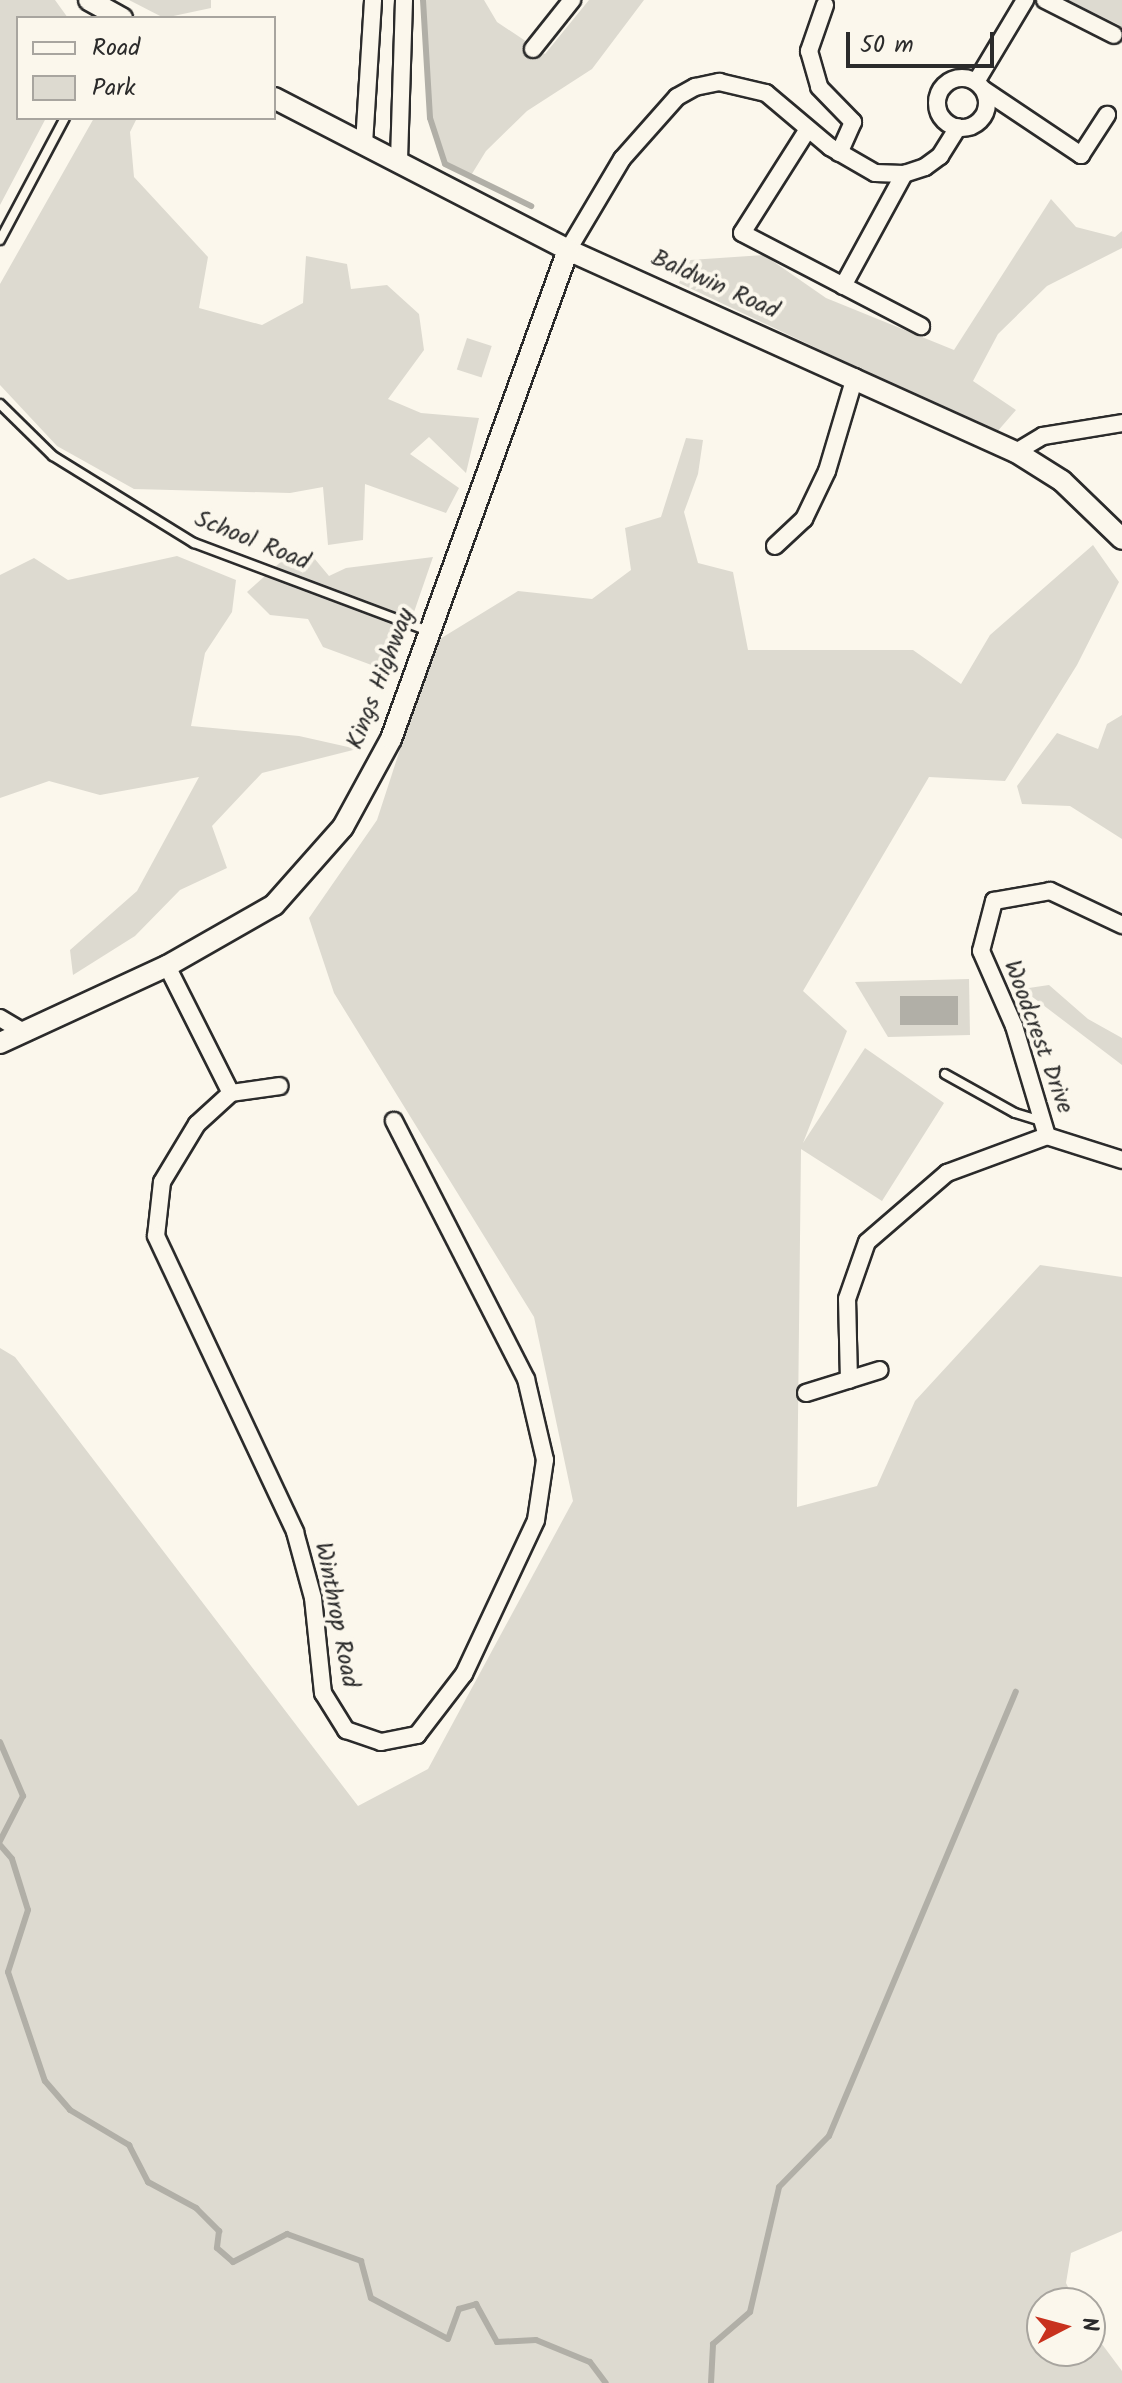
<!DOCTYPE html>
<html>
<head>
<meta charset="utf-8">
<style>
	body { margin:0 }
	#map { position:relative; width:1122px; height:2383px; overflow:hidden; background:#fbf7ec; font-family:Kalam,sans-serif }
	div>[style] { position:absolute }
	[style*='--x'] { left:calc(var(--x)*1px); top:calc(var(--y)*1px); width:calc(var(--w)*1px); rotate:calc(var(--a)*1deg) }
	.green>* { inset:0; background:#dddad0; transform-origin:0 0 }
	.water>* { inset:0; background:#b1afa7; transform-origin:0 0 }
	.stream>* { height:6px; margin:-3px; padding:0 3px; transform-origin:3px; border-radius:3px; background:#b1afa7 }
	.roads { filter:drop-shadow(2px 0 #2b2b2b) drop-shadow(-2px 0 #2b2b2b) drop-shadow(0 2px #2b2b2b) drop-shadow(0 -2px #2b2b2b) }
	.service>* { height:8px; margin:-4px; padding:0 4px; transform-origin:4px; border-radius:4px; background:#fbf7ec }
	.minor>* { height:16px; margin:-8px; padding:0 8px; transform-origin:8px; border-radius:8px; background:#fbf7ec }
	.minor>.ring { margin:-8px; padding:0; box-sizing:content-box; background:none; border:16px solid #fbf7ec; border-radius:50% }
	.tertiary>* { height:20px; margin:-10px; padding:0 10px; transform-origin:10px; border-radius:10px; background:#fbf7ec }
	span { translate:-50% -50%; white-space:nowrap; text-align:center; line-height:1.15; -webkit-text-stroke:8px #fbf7ec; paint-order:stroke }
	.street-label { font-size:24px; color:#2b2b2b }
	.legend { position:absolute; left:16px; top:16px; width:260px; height:104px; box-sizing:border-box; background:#fbf7ec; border:2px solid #a8a59f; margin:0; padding:10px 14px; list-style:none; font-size:24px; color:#2b2b2b }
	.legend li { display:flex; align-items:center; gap:16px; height:40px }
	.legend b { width:40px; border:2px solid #a8a59f }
	.north { position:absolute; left:1026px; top:2287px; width:80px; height:80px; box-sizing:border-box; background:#fbf7ec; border:2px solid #a8a59f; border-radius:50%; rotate:84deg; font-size:22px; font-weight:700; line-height:32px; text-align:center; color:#2b2b2b }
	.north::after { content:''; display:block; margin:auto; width:28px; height:36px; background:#c8321e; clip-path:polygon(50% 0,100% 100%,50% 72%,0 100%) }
	.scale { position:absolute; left:846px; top:32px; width:148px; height:36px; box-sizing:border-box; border:4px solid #2b2b2b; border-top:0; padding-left:10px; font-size:24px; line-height:28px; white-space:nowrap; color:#2b2b2b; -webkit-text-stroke:6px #fbf7ec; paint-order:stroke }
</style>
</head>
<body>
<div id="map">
	<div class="green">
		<div style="clip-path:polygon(0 0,55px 0,68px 18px,18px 18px,18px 118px,46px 118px,0 205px)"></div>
		<div style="clip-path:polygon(129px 0,211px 0,211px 8px,164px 18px)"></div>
		<div style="clip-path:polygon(423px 0,484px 0,497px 22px,545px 54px,589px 0,644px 0,592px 69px,527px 111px,486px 151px,470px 177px,445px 164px,437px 149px,430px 118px)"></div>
		<div style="clip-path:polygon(1068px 0,1122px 0,1122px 29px,1119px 25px)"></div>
		<div style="clip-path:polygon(94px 118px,137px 118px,130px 132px,134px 177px,208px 257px,199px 308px,262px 325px,303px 303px,306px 256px,347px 264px,351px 289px,387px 285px,419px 314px,424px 350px,388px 399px,421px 413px,479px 418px,466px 473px,429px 437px,410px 454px,459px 488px,446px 513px,365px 484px,363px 540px,328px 545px,323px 487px,290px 493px,134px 489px,57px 446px,0 385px,0 284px)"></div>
		<div style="clip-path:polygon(1051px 199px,1076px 227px,1115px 237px,1122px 231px,1122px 248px,1047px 286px,998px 334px,973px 381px,1016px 410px,996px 433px,679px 283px,690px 260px,764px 255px,826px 298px,954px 350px)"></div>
		<div style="left:467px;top:338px;width:26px;height:33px;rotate:18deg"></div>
		<div style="clip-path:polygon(686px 438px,703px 440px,698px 474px,684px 512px,698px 563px,733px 572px,748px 650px,913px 650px,961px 684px,990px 635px,1093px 545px,1119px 582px,1077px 665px,1005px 781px,929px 777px,803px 991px,847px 1031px,803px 1143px,865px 1048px,944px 1103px,882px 1201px,801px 1149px,797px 1507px,877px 1486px,915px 1401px,1040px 1265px,1122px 1277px,1122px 2231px,1071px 2253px,1066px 2283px,1076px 2303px,1042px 2303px,1042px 2351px,1090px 2351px,1090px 2328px,1122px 2371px,1122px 2383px,0 2383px,0 1348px,15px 1357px,358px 1806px,428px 1769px,573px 1501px,534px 1317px,334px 993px,309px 918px,377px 820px,435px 642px,518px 591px,592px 599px,631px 570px,625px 528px,661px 517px)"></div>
		<div style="clip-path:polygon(177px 556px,236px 580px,232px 612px,205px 653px,191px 726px,299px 736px,357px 749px,262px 773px,212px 826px,227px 868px,180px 890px,135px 936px,73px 975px,70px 950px,137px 891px,199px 777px,100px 795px,49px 781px,0 798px,0 575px,34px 558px,68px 580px)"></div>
		<div style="clip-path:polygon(433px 557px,393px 673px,323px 647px,308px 619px,270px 615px,247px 592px,284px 559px,314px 558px,329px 576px,346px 568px)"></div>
		<div style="clip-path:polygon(1122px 715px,1122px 839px,1070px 806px,1022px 804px,1017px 786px,1057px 733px,1098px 749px,1107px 724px)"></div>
		<div style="clip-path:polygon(969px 979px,970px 1035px,888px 1037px,855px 982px)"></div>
		<div style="clip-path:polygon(1049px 985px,1088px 1019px,1122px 1038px,1122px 1065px,1022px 989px)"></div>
	</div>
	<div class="water">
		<div style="left:900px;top:996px;width:58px;height:29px"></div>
	</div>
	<div class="stream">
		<div style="--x:423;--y:0;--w:118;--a:86.6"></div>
		<div style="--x:430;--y:118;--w:48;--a:71.9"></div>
		<div style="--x:445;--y:164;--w:96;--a:26"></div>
		<div style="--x:0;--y:1742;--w:59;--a:66.9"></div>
		<div style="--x:23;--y:1796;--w:51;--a:117.1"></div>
		<div style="--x:0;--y:1845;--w:18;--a:49"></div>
		<div style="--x:12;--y:1859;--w:53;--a:72.6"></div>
		<div style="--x:28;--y:1910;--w:65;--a:107.9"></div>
		<div style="--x:8;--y:1972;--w:115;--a:71.3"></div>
		<div style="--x:45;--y:2081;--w:38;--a:49"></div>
		<div style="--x:70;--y:2110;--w:69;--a:30.7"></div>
		<div style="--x:129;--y:2145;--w:42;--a:62.8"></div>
		<div style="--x:148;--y:2182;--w:55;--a:28.4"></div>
		<div style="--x:196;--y:2208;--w:33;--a:45"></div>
		<div style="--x:219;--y:2231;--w:17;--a:97"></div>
		<div style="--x:217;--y:2248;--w:21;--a:41"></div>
		<div style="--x:233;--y:2262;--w:61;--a:-27.4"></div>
		<div style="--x:287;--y:2234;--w:79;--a:20"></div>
		<div style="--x:361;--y:2261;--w:38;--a:75"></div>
		<div style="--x:371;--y:2298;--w:87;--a:28"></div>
		<div style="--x:448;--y:2339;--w:32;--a:-70"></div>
		<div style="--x:459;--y:2309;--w:18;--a:-16"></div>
		<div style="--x:476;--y:2304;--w:43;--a:61.1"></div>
		<div style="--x:497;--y:2342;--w:39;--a:-3"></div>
		<div style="--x:536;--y:2340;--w:58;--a:22.2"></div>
		<div style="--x:590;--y:2362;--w:26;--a:53"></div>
		<div style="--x:711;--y:2383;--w:39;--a:-87"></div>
		<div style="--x:713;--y:2344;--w:49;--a:-40.9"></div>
		<div style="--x:750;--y:2312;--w:128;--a:-76.9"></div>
		<div style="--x:779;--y:2187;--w:71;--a:-45.6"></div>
		<div style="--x:829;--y:2136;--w:482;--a:-67.2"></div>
	</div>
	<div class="roads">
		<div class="service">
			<div style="--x:0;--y:240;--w:138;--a:-62"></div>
			<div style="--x:0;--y:404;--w:74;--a:44.5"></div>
			<div style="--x:53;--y:456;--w:166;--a:31.7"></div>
			<div style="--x:194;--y:543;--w:250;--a:20.6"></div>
			<div style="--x:945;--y:1074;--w:80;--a:29.1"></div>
			<div style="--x:1015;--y:1113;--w:28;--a:17"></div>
		</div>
		<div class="minor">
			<div style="--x:1045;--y:0;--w:77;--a:26.9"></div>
			<div style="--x:825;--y:5;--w:49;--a:109.2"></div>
			<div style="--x:809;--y:51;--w:37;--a:74"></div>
			<div style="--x:819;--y:87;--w:49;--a:45.8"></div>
			<div style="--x:853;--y:122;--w:34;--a:114"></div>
			<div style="--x:533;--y:49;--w:63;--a:-51.5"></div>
			<div class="ring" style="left:937px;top:78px;width:34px;height:34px"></div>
			<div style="--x:976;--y:82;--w:96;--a:-59.1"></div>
			<div style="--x:984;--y:90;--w:117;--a:33.8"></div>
			<div style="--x:1081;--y:155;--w:48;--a:-57"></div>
			<div style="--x:808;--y:129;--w:123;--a:122.4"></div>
			<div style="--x:742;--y:233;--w:202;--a:27.5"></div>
			<div style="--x:364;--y:144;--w:144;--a:-86.4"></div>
			<div style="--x:399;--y:160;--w:160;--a:-88.2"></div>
			<div style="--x:568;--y:250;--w:106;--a:-59.3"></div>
			<div style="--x:622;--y:159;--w:83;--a:-48.4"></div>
			<div style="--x:677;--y:97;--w:21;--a:-29"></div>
			<div style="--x:695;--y:87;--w:25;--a:-12"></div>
			<div style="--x:719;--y:82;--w:48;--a:13.2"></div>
			<div style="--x:766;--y:93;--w:84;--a:40.2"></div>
			<div style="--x:830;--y:147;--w:52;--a:30"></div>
			<div style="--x:875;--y:173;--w:29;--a:2"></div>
			<div style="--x:904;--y:174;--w:22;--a:-18"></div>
			<div style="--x:925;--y:167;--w:19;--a:-36"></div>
			<div style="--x:940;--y:156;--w:34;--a:-58"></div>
			<div style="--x:843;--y:286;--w:128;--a:-61.4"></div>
			<div style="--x:1016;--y:452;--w:31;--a:-31"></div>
			<div style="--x:1043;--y:436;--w:80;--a:-9.3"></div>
			<div style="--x:775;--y:546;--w:40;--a:-43"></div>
			<div style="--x:804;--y:519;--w:53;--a:-64.4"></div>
			<div style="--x:827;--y:471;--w:98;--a:-73.4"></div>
			<div style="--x:167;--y:966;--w:142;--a:63.3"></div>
			<div style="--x:231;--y:1093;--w:46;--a:137.6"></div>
			<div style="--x:197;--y:1124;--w:68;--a:121.1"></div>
			<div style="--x:162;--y:1182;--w:54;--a:96.3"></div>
			<div style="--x:156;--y:1236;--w:327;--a:64.8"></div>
			<div style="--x:295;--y:1532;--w:68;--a:74.7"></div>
			<div style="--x:313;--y:1598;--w:96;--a:84"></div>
			<div style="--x:323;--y:1693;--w:44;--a:58.1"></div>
			<div style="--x:346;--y:1730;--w:37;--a:19"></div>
			<div style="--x:381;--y:1742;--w:37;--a:-11"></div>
			<div style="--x:417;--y:1735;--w:77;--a:-52.4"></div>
			<div style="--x:464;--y:1674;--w:170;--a:-64.9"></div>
			<div style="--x:536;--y:1520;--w:61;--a:-81.5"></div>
			<div style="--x:545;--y:1460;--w:83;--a:-103.2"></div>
			<div style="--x:526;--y:1379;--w:290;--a:-117.1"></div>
			<div style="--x:0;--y:1018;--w:27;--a:31"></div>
			<div style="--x:231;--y:1093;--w:49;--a:-8.1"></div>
			<div style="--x:1047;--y:1136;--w:115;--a:-106.7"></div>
			<div style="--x:1014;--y:1026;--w:82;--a:-113.7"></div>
			<div style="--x:981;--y:951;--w:52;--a:-75.4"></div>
			<div style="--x:994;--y:901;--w:57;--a:-10.1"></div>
			<div style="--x:1050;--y:891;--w:80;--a:25.3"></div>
			<div style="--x:1047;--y:1136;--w:79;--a:17.7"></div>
			<div style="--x:849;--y:1380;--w:81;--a:-91.4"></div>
			<div style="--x:847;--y:1299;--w:60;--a:-70.7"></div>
			<div style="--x:867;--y:1242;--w:106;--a:-40.8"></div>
			<div style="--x:947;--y:1173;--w:107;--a:-20.3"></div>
			<div style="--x:806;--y:1393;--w:77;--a:-17.3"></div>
		</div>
		<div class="tertiary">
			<div style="--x:89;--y:0;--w:38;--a:29"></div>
			<div style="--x:274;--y:98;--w:331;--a:27.3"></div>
			<div style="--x:568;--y:250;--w:491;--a:24.3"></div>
			<div style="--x:1016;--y:452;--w:54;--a:32.2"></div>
			<div style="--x:1062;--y:481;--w:83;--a:44"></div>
			<div style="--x:0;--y:1043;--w:184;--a:-24.8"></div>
			<div style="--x:167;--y:966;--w:123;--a:-29.7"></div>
			<div style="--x:274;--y:905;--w:104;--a:-48.5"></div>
			<div style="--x:343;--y:827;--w:100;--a:-61.4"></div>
			<div style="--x:391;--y:739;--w:520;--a:-70.1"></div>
		</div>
	</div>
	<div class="street-label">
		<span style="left:715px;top:285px;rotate:24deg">Baldwin Road</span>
		<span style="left:252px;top:541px;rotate:22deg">School Road</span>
		<span style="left:381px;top:679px;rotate:-69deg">Kings Highway</span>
		<span style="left:1038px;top:1037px;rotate:70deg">Woodcrest Drive</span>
		<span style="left:336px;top:1615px;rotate:79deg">Winthrop Road</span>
	</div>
	<ul class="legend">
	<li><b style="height:10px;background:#fbf7ec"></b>Road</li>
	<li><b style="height:22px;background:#dddad0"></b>Park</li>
	</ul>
	<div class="north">N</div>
	<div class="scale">50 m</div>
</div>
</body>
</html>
